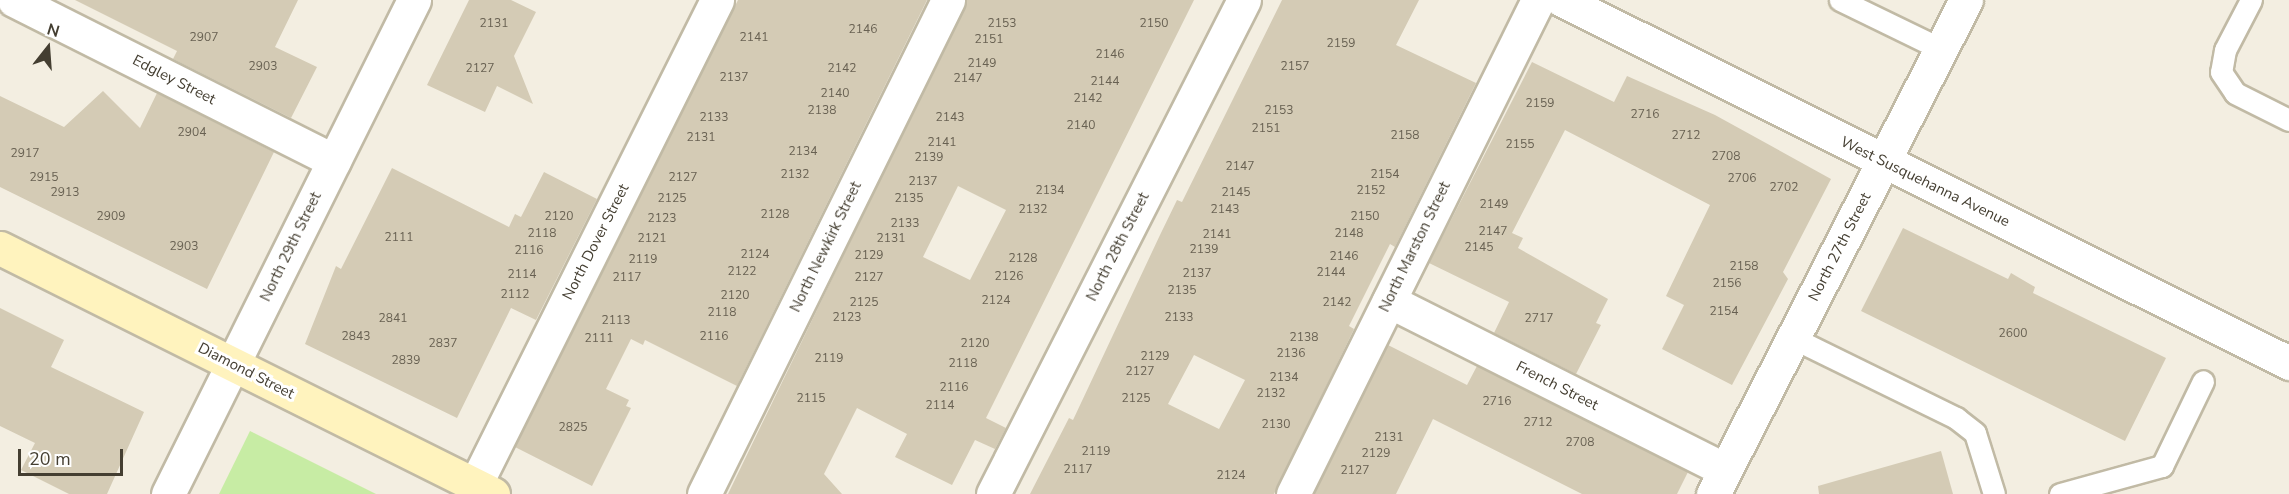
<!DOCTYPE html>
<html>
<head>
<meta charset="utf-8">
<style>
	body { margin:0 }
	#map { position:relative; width:2289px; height:494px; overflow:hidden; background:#f3eee1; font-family:"Nunito Sans",sans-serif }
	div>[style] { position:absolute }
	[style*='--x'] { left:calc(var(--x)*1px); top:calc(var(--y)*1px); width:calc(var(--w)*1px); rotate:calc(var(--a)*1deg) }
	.green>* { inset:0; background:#c7eca4 }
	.building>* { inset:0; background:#d4cbb5 }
	.roads { filter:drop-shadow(2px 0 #c1baa5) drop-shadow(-2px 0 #c1baa5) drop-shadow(0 2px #c1baa5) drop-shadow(0 -2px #c1baa5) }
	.service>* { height:21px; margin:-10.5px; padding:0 10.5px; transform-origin:10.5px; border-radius:10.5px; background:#fff }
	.minor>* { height:33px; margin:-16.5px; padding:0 16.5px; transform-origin:16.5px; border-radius:16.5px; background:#fff }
	.tertiary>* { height:33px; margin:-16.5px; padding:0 16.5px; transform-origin:16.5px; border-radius:16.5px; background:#fff }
	.secondary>* { height:33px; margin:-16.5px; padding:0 16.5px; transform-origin:16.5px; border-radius:16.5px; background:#fff3be }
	span { translate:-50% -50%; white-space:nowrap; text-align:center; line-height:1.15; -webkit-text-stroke:6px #fff; paint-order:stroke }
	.number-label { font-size:12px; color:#686152 }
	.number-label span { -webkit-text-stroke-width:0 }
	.street-label { font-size:15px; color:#443e31 }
	.north { position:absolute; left:18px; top:18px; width:60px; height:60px; -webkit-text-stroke:4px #fff; paint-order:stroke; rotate:17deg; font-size:16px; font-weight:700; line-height:24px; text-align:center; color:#443e31 }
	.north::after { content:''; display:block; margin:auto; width:21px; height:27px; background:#443e31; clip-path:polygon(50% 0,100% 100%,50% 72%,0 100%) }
	.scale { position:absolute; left:18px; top:449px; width:105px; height:27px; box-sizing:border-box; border:3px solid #443e31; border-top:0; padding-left:8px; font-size:18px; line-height:21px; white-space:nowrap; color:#443e31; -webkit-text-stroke:4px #fff; paint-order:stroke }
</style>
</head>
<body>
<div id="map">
	<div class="green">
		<div style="clip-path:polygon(250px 431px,376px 494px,219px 494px)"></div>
	</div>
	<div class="building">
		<div style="clip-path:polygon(75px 0,298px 0,275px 47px,317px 67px,291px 118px,173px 59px,177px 51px)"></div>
		<div style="clip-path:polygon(469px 0,511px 0,536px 12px,514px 56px,533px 104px,497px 86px,485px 112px,427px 85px)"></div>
		<div style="clip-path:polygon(738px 0,927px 0,737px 386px,645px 340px,643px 345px,631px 339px,606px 389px,629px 400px,626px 406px,631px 408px,592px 486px,515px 447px)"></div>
		<div style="clip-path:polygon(evenodd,967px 0,1194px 0,986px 418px,1006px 428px,995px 449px,975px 440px,952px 485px,895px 457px,907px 434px,857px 408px,824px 474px,842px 494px,728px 494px,967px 0,958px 186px,1006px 210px,970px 280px,923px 257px,958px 186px)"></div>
		<div style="clip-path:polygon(evenodd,1282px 0,1419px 0,1396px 45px,1476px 83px,1395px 247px,1390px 244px,1349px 326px,1354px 329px,1274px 494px,1030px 494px,1069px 418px,1073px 420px,1160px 235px,1177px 200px,1182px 202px,1282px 0,1194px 355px,1245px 380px,1219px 429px,1168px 404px,1194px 355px)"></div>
		<div style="clip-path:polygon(1532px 62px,1614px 102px,1627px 76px,1715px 115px,1831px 179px,1783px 272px,1788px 279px,1732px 385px,1662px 349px,1684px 305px,1666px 296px,1710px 205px,1565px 130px,1512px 233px,1523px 238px,1518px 248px,1608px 299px,1596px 323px,1601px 325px,1576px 374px,1494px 333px,1509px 302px,1429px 263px)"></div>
		<div style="clip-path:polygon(103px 91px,140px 128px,157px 93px,274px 152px,207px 289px,0 187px,0 96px,64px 127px)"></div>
		<div style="clip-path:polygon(392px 168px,509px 227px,515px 214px,521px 217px,544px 172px,597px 199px,536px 320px,511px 308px,457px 418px,305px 344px,336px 266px,341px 269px)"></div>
		<div style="clip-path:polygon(1903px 228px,2008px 279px,2011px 273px,2035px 287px,2033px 293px,2166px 358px,2125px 441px,1861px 311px)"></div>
		<div style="clip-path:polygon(0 308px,64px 340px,51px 367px,144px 412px,107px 494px,69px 494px,21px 470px,35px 443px,0 426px)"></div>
		<div style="clip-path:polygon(1388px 345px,1467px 385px,1477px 366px,1688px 472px,1677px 494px,1582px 494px,1433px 419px,1396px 494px,1314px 494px)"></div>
		<div style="clip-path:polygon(1941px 451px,1953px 494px,1819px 494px,1818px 486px)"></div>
	</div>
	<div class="roads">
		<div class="service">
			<div style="--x:1840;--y:0;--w:112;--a:25.9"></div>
			<div style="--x:2251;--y:0;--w:56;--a:117.5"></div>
			<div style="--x:2225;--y:50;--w:22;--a:100"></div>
			<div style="--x:2221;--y:72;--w:25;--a:56"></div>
			<div style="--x:2235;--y:93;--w:60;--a:26.6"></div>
			<div style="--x:1793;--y:338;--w:182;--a:26.1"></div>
			<div style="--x:1956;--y:418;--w:24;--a:38"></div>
			<div style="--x:1975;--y:433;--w:64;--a:72.7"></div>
			<div style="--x:2060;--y:494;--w:106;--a:-15.4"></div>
			<div style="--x:2162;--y:466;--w:94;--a:-64.2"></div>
		</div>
		<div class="minor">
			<div style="--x:14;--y:0;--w:358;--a:26.7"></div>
			<div style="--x:1562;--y:0;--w:813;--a:26.53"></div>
			<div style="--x:1389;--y:301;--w:376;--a:26.7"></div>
			<div style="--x:475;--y:485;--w:542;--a:-63.48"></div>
			<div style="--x:704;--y:494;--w:551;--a:-63.71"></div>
			<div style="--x:993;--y:494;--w:554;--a:-63.07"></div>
			<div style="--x:1293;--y:494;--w:551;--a:-63.62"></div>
			<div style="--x:1713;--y:494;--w:555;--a:-62.88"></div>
		</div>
		<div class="tertiary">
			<div style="--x:168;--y:494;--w:552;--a:-63.53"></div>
		</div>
		<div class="secondary">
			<div style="--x:0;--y:248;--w:551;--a:26.52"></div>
		</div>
	</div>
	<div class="number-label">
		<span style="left:494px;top:24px">2131</span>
		<span style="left:1002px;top:24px">2153</span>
		<span style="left:1154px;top:24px">2150</span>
		<span style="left:863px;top:30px">2146</span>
		<span style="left:204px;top:38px">2907</span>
		<span style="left:754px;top:38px">2141</span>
		<span style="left:989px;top:40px">2151</span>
		<span style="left:1341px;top:44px">2159</span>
		<span style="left:1110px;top:55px">2146</span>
		<span style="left:982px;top:64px">2149</span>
		<span style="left:263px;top:67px">2903</span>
		<span style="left:1295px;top:67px">2157</span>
		<span style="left:480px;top:69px">2127</span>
		<span style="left:842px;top:69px">2142</span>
		<span style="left:734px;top:78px">2137</span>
		<span style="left:968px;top:79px">2147</span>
		<span style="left:1105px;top:82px">2144</span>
		<span style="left:835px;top:94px">2140</span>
		<span style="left:1088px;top:99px">2142</span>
		<span style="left:1540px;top:104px">2159</span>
		<span style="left:822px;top:111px">2138</span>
		<span style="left:1279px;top:111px">2153</span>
		<span style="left:1645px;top:115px">2716</span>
		<span style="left:714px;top:118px">2133</span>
		<span style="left:950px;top:118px">2143</span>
		<span style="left:1081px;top:126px">2140</span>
		<span style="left:1266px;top:129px">2151</span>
		<span style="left:192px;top:133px">2904</span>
		<span style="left:1405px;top:136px">2158</span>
		<span style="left:1686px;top:136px">2712</span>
		<span style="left:701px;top:138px">2131</span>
		<span style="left:942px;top:143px">2141</span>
		<span style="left:1520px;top:145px">2155</span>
		<span style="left:803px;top:152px">2134</span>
		<span style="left:25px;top:154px">2917</span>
		<span style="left:1726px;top:157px">2708</span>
		<span style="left:929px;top:158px">2139</span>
		<span style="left:1240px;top:167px">2147</span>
		<span style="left:795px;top:175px">2132</span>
		<span style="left:1385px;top:175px">2154</span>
		<span style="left:44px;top:178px">2915</span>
		<span style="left:683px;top:178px">2127</span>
		<span style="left:1742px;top:179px">2706</span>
		<span style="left:923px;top:182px">2137</span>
		<span style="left:1784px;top:188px">2702</span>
		<span style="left:1050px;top:191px">2134</span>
		<span style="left:1371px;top:191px">2152</span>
		<span style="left:65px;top:193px">2913</span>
		<span style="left:1236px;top:193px">2145</span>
		<span style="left:672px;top:199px">2125</span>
		<span style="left:909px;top:199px">2135</span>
		<span style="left:1494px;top:205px">2149</span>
		<span style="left:1033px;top:210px">2132</span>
		<span style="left:1225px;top:210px">2143</span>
		<span style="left:775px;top:215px">2128</span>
		<span style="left:111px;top:217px">2909</span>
		<span style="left:559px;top:217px">2120</span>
		<span style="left:1365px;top:217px">2150</span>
		<span style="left:662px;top:219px">2123</span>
		<span style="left:905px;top:224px">2133</span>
		<span style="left:1493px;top:232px">2147</span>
		<span style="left:542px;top:234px">2118</span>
		<span style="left:1349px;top:234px">2148</span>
		<span style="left:1217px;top:235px">2141</span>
		<span style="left:399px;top:238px">2111</span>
		<span style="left:652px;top:239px">2121</span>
		<span style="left:891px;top:239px">2131</span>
		<span style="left:184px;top:247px">2903</span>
		<span style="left:1479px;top:248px">2145</span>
		<span style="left:1204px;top:250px">2139</span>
		<span style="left:529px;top:251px">2116</span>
		<span style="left:755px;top:255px">2124</span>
		<span style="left:869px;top:256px">2129</span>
		<span style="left:1344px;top:257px">2146</span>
		<span style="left:1023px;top:259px">2128</span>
		<span style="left:643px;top:260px">2119</span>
		<span style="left:1744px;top:267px">2158</span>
		<span style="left:742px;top:272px">2122</span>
		<span style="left:1331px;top:273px">2144</span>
		<span style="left:1197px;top:274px">2137</span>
		<span style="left:522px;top:275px">2114</span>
		<span style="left:1009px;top:277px">2126</span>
		<span style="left:627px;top:278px">2117</span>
		<span style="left:869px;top:278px">2127</span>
		<span style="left:1727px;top:284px">2156</span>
		<span style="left:1182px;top:291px">2135</span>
		<span style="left:515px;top:295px">2112</span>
		<span style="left:735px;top:296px">2120</span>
		<span style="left:996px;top:301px">2124</span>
		<span style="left:864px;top:303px">2125</span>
		<span style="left:1337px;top:303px">2142</span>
		<span style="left:1724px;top:312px">2154</span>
		<span style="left:722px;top:313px">2118</span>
		<span style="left:847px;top:318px">2123</span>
		<span style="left:1179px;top:318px">2133</span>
		<span style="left:393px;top:319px">2841</span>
		<span style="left:1539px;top:319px">2717</span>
		<span style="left:616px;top:321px">2113</span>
		<span style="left:2013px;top:334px">2600</span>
		<span style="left:356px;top:337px">2843</span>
		<span style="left:714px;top:337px">2116</span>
		<span style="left:1304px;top:338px">2138</span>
		<span style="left:599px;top:339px">2111</span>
		<span style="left:443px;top:344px">2837</span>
		<span style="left:975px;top:344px">2120</span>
		<span style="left:1291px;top:354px">2136</span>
		<span style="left:1155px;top:357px">2129</span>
		<span style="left:829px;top:359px">2119</span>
		<span style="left:406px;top:361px">2839</span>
		<span style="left:963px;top:364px">2118</span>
		<span style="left:1140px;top:372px">2127</span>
		<span style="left:1284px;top:378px">2134</span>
		<span style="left:954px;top:388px">2116</span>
		<span style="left:1271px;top:394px">2132</span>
		<span style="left:811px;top:399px">2115</span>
		<span style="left:1136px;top:399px">2125</span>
		<span style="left:1497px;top:402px">2716</span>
		<span style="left:940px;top:406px">2114</span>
		<span style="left:1538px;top:423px">2712</span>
		<span style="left:1276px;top:425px">2130</span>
		<span style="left:573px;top:428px">2825</span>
		<span style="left:1389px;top:438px">2131</span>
		<span style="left:1580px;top:443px">2708</span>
		<span style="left:1096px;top:452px">2119</span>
		<span style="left:1376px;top:454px">2129</span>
		<span style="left:1078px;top:470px">2117</span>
		<span style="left:1355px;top:471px">2127</span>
		<span style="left:1231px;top:476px">2124</span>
	</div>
	<div class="street-label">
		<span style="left:174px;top:80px;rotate:27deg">Edgley Street</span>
		<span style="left:1925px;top:182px;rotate:26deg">West Susquehanna Avenue</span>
		<span style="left:596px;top:242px;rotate:-63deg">North Dover Street</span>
		<span style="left:291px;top:247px;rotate:-64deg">North 29th Street</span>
		<span style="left:826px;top:247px;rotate:-64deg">North Newkirk Street</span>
		<span style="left:1118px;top:247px;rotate:-63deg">North 28th Street</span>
		<span style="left:1415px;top:247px;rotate:-64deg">North Marston Street</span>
		<span style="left:1840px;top:247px;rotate:-63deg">North 27th Street</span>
		<span style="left:246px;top:371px;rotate:27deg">Diamond Street</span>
		<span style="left:1557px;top:386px;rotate:27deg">French Street</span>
	</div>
	<div class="north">N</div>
	<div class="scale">20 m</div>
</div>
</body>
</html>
